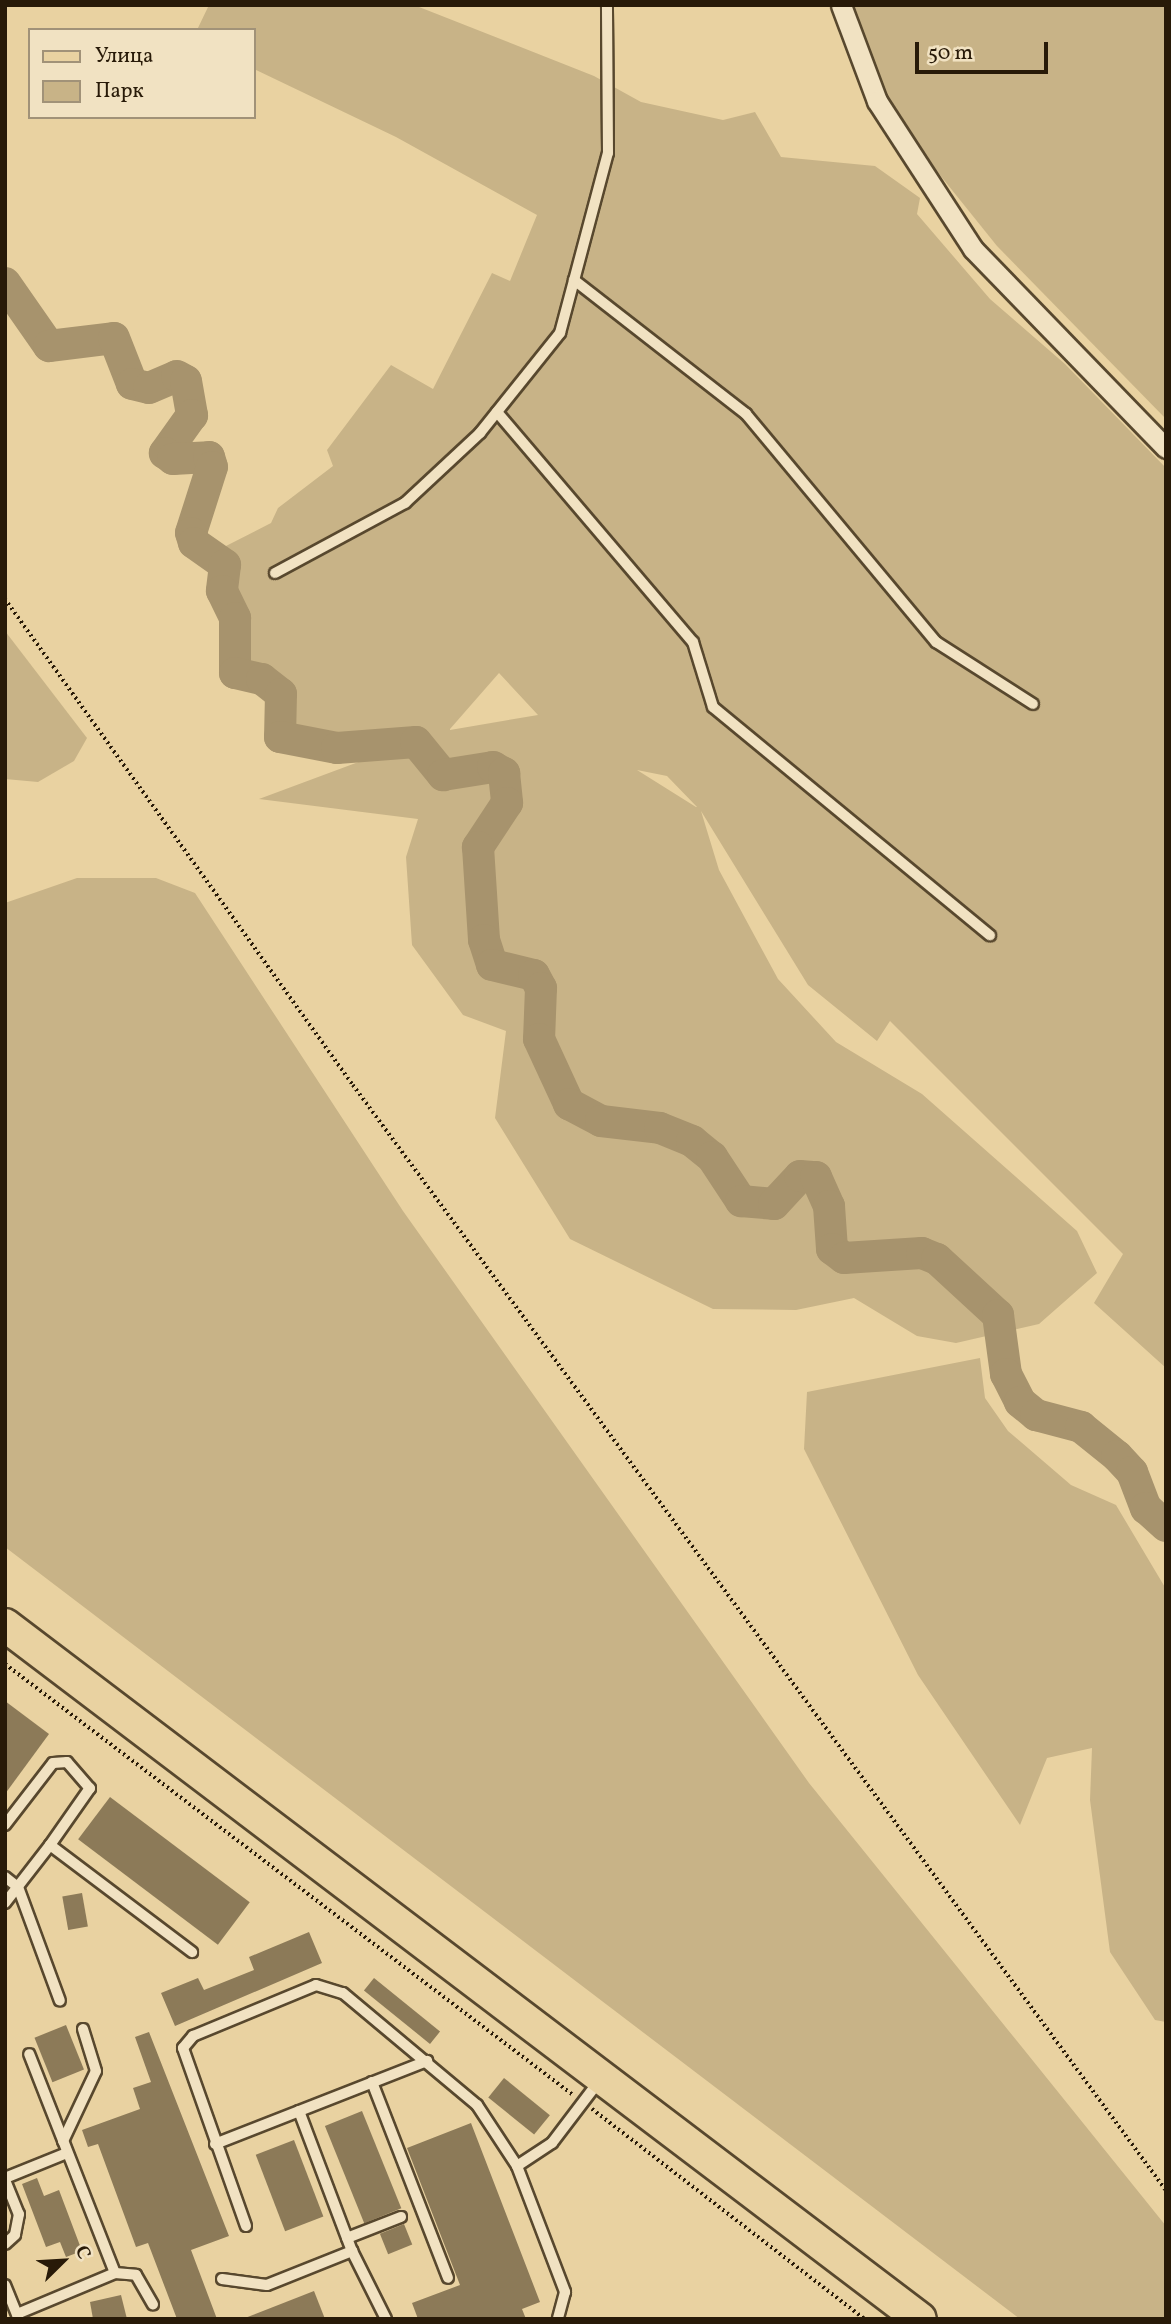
<!DOCTYPE html>
<html>
<head>
<meta charset="utf-8">
<style>
	body { margin:0 }
	#map { position:relative; width:1171px; height:2324px; overflow:hidden; background:#e9d2a1; font-family:Vollkorn,serif }
	div>[style] { position:absolute }
	[style*='--x'] { left:calc(var(--x)*1px); top:calc(var(--y)*1px); width:calc(var(--w)*1px); rotate:calc(var(--a)*1deg) }
	.green>* { inset:0; background:#c8b387 }
	.river>* { height:32px; margin:-16px; padding:0 16px; transform-origin:16px; border-radius:16px; background:#a7936d }
	.building>* { inset:0; background:#8c7a58; transform-origin:0 0 }
	.path>* { height:3.5px; margin-top:-1.75px; transform-origin:0; background:repeating-linear-gradient(90deg,#281a08 0 2px,transparent 0 5.5px) }
	.roads { filter:drop-shadow(2px 0 #58482e) drop-shadow(-2px 0 #58482e) drop-shadow(0 2px #58482e) drop-shadow(0 -2px #58482e) }
	.lane>* { height:10px; margin:-5px; padding:0 5px; transform-origin:5px; border-radius:5px; background:#f1e2c2 }
	.street>* { height:19px; margin:-9.5px; padding:0 9.5px; transform-origin:9.5px; border-radius:9.5px; background:#f1e2c2 }
	.primary>* { height:32px; margin:-16px; padding:0 16px; transform-origin:16px; border-radius:16px; background:#e9d2a1 }
	span { translate:-50% -50%; white-space:nowrap; text-align:center; line-height:1.15; -webkit-text-stroke:7px #f1e2c2; paint-order:stroke }
	.frame { position:absolute; inset:0; border:7px solid #281a08; pointer-events:none }
	.legend { position:absolute; left:28px; top:28px; width:228px; height:91px; box-sizing:border-box; background:#f1e2c2; border:2px solid #a19278; margin:0; padding:9px 12px; list-style:none; font-size:21px; color:#281a08 }
	.legend li { display:flex; align-items:center; gap:14px; height:35px }
	.legend b { width:35px; border:2px solid #a19278 }
	.north { position:absolute; left:28px; top:2226px; width:70px; height:70px; -webkit-text-stroke:5px #f1e2c2; paint-order:stroke; rotate:66deg; font-size:19px; font-weight:700; line-height:28px; text-align:center; color:#281a08 }
	.north::after { content:''; display:block; margin:auto; width:24px; height:32px; background:#281a08; clip-path:polygon(50% 0,100% 100%,50% 72%,0 100%) }
	.scale { position:absolute; left:915px; top:42px; width:133px; height:32px; box-sizing:border-box; border:4px solid #281a08; border-top:0; padding-left:9px; font-size:21px; line-height:24px; white-space:nowrap; color:#281a08; -webkit-text-stroke:5px #f1e2c2; paint-order:stroke }
</style>
</head>
<body>
<div id="map">
	<div class="green">
		<div style="clip-path:polygon(evenodd,209px 5px,414px 5px,594px 76px,641px 102px,723px 120px,755px 112px,781px 157px,875px 166px,920px 198px,917px 214px,990px 299px,1065px 364px,1166px 468px,1166px 1368px,1094px 1303px,1123px 1254px,890px 1021px,877px 1041px,808px 985px,701px 811px,719px 870px,778px 979px,836px 1042px,922px 1094px,1077px 1231px,1097px 1273px,1039px 1324px,956px 1343px,917px 1336px,854px 1298px,796px 1310px,713px 1309px,570px 1239px,495px 1118px,506px 1031px,463px 1015px,412px 945px,406px 857px,418px 819px,259px 799px,423px 738px,292px 732px,288px 692px,279px 679px,245px 664px,247px 625px,224px 547px,271px 523px,278px 508px,333px 466px,327px 450px,391px 365px,433px 389px,492px 273px,510px 281px,537px 215px,396px 137px,254px 69px,254px 30px,197px 30px,209px 5px,499px 673px,538px 715px,450px 730px,450px 729px,499px 673px,209px 5px,637px 770px,667px 776px,697px 807px,696px 807px,637px 770px)"></div>
		<div style="clip-path:polygon(853px 5px,1166px 5px,1166px 419px,997px 246px,915px 144px,881px 92px)"></div>
		<div style="clip-path:polygon(5px 631px,87px 738px,74px 761px,38px 782px,5px 779px)"></div>
		<div style="clip-path:polygon(77px 878px,156px 878px,195px 893px,403px 1211px,809px 1783px,1166px 2226px,1166px 2319px,1020px 2319px,5px 1547px,5px 903px)"></div>
		<div style="clip-path:polygon(980px 1358px,985px 1398px,1008px 1431px,1071px 1485px,1116px 1505px,1166px 1589px,1166px 2022px,1155px 2020px,1110px 1952px,1090px 1800px,1092px 1748px,1047px 1758px,1020px 1825px,918px 1675px,804px 1449px,807px 1392px)"></div>
	</div>
	<div class="river">
		<div style="--x:5;--y:283;--w:77;--a:55.1"></div>
		<div style="--x:49;--y:346;--w:65;--a:-7"></div>
		<div style="--x:114;--y:338;--w:49;--a:68.6"></div>
		<div style="--x:132;--y:384;--w:17;--a:13"></div>
		<div style="--x:149;--y:388;--w:30;--a:-23"></div>
		<div style="--x:177;--y:376;--w:10;--a:29"></div>
		<div style="--x:186;--y:381;--w:35;--a:80"></div>
		<div style="--x:192;--y:415;--w:47;--a:125.4"></div>
		<div style="--x:165;--y:453;--w:10;--a:37"></div>
		<div style="--x:173;--y:459;--w:36;--a:-3"></div>
		<div style="--x:209;--y:457;--w:10;--a:73"></div>
		<div style="--x:212;--y:467;--w:69;--a:107.7"></div>
		<div style="--x:191;--y:533;--w:10;--a:73"></div>
		<div style="--x:194;--y:543;--w:38;--a:35"></div>
		<div style="--x:225;--y:565;--w:26;--a:97"></div>
		<div style="--x:222;--y:591;--w:30;--a:64"></div>
		<div style="--x:235;--y:618;--w:55;--a:90"></div>
		<div style="--x:235;--y:673;--w:28;--a:13"></div>
		<div style="--x:262;--y:679;--w:24;--a:38"></div>
		<div style="--x:281;--y:694;--w:43;--a:91.3"></div>
		<div style="--x:280;--y:737;--w:58;--a:10.9"></div>
		<div style="--x:337;--y:748;--w:79;--a:-4.3"></div>
		<div style="--x:416;--y:742;--w:43;--a:50.7"></div>
		<div style="--x:443;--y:775;--w:51;--a:-9.1"></div>
		<div style="--x:493;--y:767;--w:13;--a:29"></div>
		<div style="--x:504;--y:773;--w:30;--a:84"></div>
		<div style="--x:507;--y:803;--w:53;--a:123.4"></div>
		<div style="--x:478;--y:847;--w:93;--a:86.3"></div>
		<div style="--x:484;--y:940;--w:26;--a:72"></div>
		<div style="--x:492;--y:965;--w:43;--a:13.4"></div>
		<div style="--x:534;--y:975;--w:15;--a:62"></div>
		<div style="--x:541;--y:988;--w:51;--a:92.2"></div>
		<div style="--x:539;--y:1039;--w:72;--a:65.2"></div>
		<div style="--x:569;--y:1104;--w:36;--a:28"></div>
		<div style="--x:601;--y:1121;--w:59;--a:6.8"></div>
		<div style="--x:660;--y:1128;--w:35;--a:22"></div>
		<div style="--x:692;--y:1141;--w:26;--a:39"></div>
		<div style="--x:712;--y:1157;--w:53;--a:56.6"></div>
		<div style="--x:741;--y:1201;--w:33;--a:5"></div>
		<div style="--x:774;--y:1204;--w:38;--a:-47"></div>
		<div style="--x:800;--y:1176;--w:16;--a:4"></div>
		<div style="--x:816;--y:1177;--w:32;--a:66"></div>
		<div style="--x:829;--y:1206;--w:43;--a:86"></div>
		<div style="--x:832;--y:1249;--w:15;--a:37"></div>
		<div style="--x:844;--y:1258;--w:78;--a:-3.7"></div>
		<div style="--x:922;--y:1253;--w:16;--a:22"></div>
		<div style="--x:937;--y:1259;--w:83;--a:42.6"></div>
		<div style="--x:998;--y:1315;--w:60;--a:82.3"></div>
		<div style="--x:1006;--y:1374;--w:31;--a:63"></div>
		<div style="--x:1020;--y:1402;--w:21;--a:39"></div>
		<div style="--x:1036;--y:1415;--w:47;--a:14.9"></div>
		<div style="--x:1081;--y:1427;--w:46;--a:38.9"></div>
		<div style="--x:1117;--y:1456;--w:22;--a:47"></div>
		<div style="--x:1132;--y:1472;--w:39;--a:69"></div>
		<div style="--x:1146;--y:1508;--w:27;--a:42"></div>
	</div>
	<div class="building">
		<div style="clip-path:polygon(5px 1701px,49px 1734px,5px 1794px)"></div>
		<div style="left:110px;top:1797px;width:175px;height:53px;rotate:37deg"></div>
		<div style="left:82px;top:1893px;width:34px;height:20px;rotate:80deg"></div>
		<div style="clip-path:polygon(309px 1932px,322px 1963px,175px 2026px,161px 1993px,198px 1978px,204px 1990px,254px 1970px,249px 1957px)"></div>
		<div style="left:374px;top:1978px;width:85px;height:16px;rotate:39deg"></div>
		<div style="left:66px;top:2025px;width:48px;height:34px;rotate:68deg"></div>
		<div style="clip-path:polygon(149px 2032px,229px 2236px,191px 2250px,217px 2319px,177px 2319px,148px 2243px,136px 2247px,98px 2144px,88px 2147px,82px 2130px,140px 2109px,133px 2088px,151px 2082px,135px 2037px)"></div>
		<div style="left:504px;top:2078px;width:59px;height:25px;rotate:39deg"></div>
		<div style="left:362px;top:2111px;width:105px;height:40px;rotate:68deg"></div>
		<div style="clip-path:polygon(471px 2123px,540px 2302px,522px 2309px,526px 2319px,418px 2319px,412px 2303px,460px 2285px,407px 2148px)"></div>
		<div style="left:294px;top:2140px;width:82px;height:41px;rotate:69deg"></div>
		<div style="clip-path:polygon(37px 2178px,44px 2196px,59px 2190px,82px 2251px,66px 2257px,60px 2242px,46px 2247px,22px 2184px)"></div>
		<div style="left:404px;top:2224px;width:22px;height:26px;rotate:68deg"></div>
		<div style="clip-path:polygon(314px 2291px,325px 2319px,245px 2319px,245px 2318px)"></div>
		<div style="clip-path:polygon(121px 2295px,127px 2319px,93px 2319px,90px 2302px)"></div>
	</div>
	<div class="path">
		<div style="--x:5;--y:599;--w:598;--a:54.4"></div>
		<div style="--x:353;--y:1085;--w:1372;--a:53.66"></div>
		<div style="--x:5;--y:1664;--w:712;--a:37.18"></div>
		<div style="--x:592;--y:2109;--w:344;--a:37.6"></div>
	</div>
	<div class="roads">
		<div class="lane">
			<div style="--x:574;--y:280;--w:218;--a:37.9"></div>
			<div style="--x:746;--y:414;--w:297;--a:50.2"></div>
			<div style="--x:936;--y:642;--w:115;--a:32.6"></div>
			<div style="--x:497;--y:412;--w:302;--a:49.6"></div>
			<div style="--x:693;--y:642;--w:68;--a:72.9"></div>
			<div style="--x:713;--y:707;--w:359;--a:39.5"></div>
			<div style="--x:275;--y:573;--w:148;--a:-28.3"></div>
			<div style="--x:405;--y:503;--w:103;--a:-43"></div>
			<div style="--x:480;--y:433;--w:128;--a:-51.3"></div>
			<div style="--x:560;--y:333;--w:186;--a:-75.1"></div>
			<div style="--x:608;--y:153;--w:148;--a:-90.4"></div>
			<div style="--x:5;--y:1825;--w:78;--a:-52.3"></div>
			<div style="--x:53;--y:1763;--w:14;--a:-4"></div>
			<div style="--x:67;--y:1762;--w:35;--a:49"></div>
			<div style="--x:90;--y:1788;--w:70;--a:125.1"></div>
			<div style="--x:5;--y:1877;--w:16;--a:38"></div>
			<div style="--x:18;--y:1887;--w:121;--a:69.8"></div>
			<div style="--x:5;--y:1903;--w:73;--a:-52.2"></div>
			<div style="--x:50;--y:1845;--w:178;--a:37"></div>
			<div style="--x:372;--y:2082;--w:210;--a:68.8"></div>
			<div style="--x:299;--y:2111;--w:150;--a:69.3"></div>
			<div style="--x:352;--y:2251;--w:76;--a:63.4"></div>
			<div style="--x:63;--y:2141;--w:77;--a:-64.8"></div>
			<div style="--x:96;--y:2071;--w:44;--a:-107.2"></div>
			<div style="--x:215;--y:2144;--w:228;--a:-21.4"></div>
			<div style="--x:517;--y:2166;--w:135;--a:69.1"></div>
			<div style="--x:565;--y:2292;--w:28;--a:105"></div>
			<div style="--x:5;--y:2178;--w:67;--a:-22"></div>
			<div style="--x:5;--y:2180;--w:37;--a:68"></div>
			<div style="--x:19;--y:2214;--w:21;--a:101"></div>
			<div style="--x:15;--y:2235;--w:13;--a:138"></div>
			<div style="--x:246;--y:2226;--w:189;--a:-109.5"></div>
			<div style="--x:183;--y:2048;--w:16;--a:-50"></div>
			<div style="--x:193;--y:2036;--w:133;--a:-22.5"></div>
			<div style="--x:316;--y:1985;--w:28;--a:17"></div>
			<div style="--x:343;--y:1993;--w:175;--a:39.9"></div>
			<div style="--x:477;--y:2105;--w:73;--a:56.7"></div>
			<div style="--x:517;--y:2166;--w:42;--a:-33.3"></div>
			<div style="--x:552;--y:2143;--w:78;--a:-52.8"></div>
			<div style="--x:347;--y:2238;--w:58;--a:-21.3"></div>
			<div style="--x:115;--y:2273;--w:21;--a:5"></div>
			<div style="--x:136;--y:2275;--w:34;--a:60"></div>
			<div style="--x:222;--y:2279;--w:45;--a:7.6"></div>
			<div style="--x:267;--y:2285;--w:92;--a:-21.8"></div>
			<div style="--x:5;--y:2285;--w:35;--a:68"></div>
			<div style="--x:17;--y:2314;--w:106;--a:-22.7"></div>
			<div style="--x:115;--y:2273;--w:235;--a:-111.4"></div>
		</div>
		<div class="street">
			<div style="--x:841;--y:5;--w:103;--a:69.4"></div>
			<div style="--x:877;--y:101;--w:176;--a:57"></div>
			<div style="--x:973;--y:249;--w:277;--a:45.9"></div>
		</div>
		<div class="primary">
			<div style="--x:5;--y:1625;--w:1148;--a:37.18"></div>
		</div>
	</div>
	<div class="frame"></div>
	<ul class="legend">
	<li><b style="height:9px;background:#e9d2a1"></b>Улица</li>
	<li><b style="height:19px;background:#c8b387"></b>Парк</li>
	</ul>
	<div class="north">С</div>
	<div class="scale">50 m</div>
</div>
</body>
</html>
